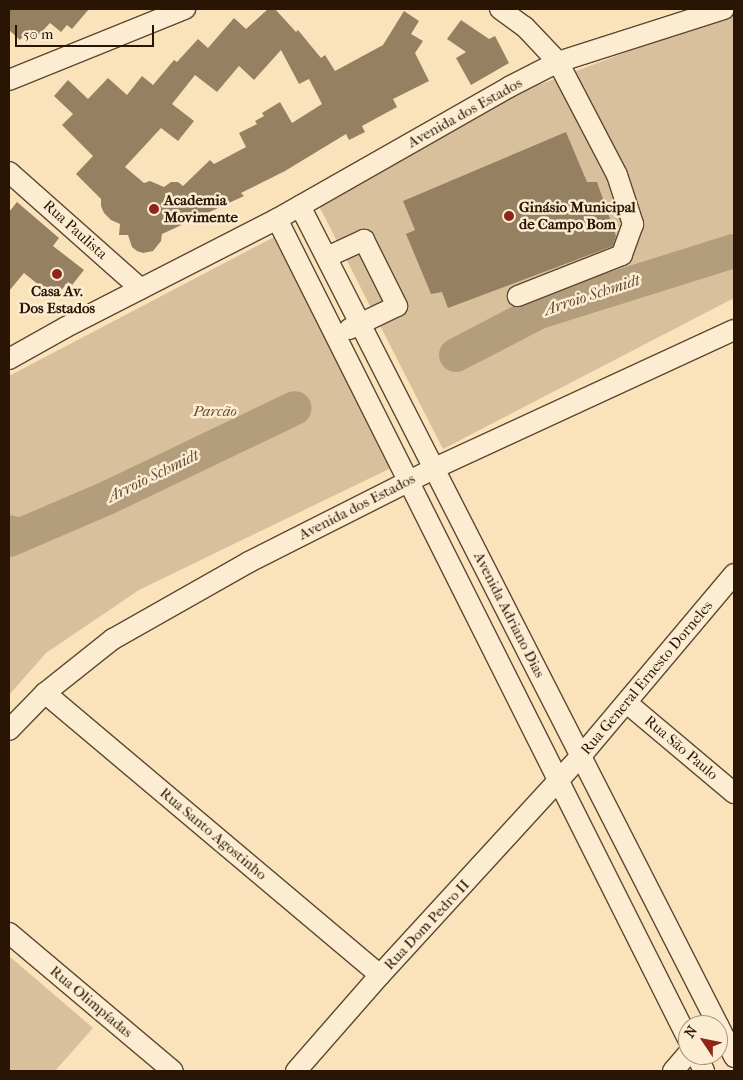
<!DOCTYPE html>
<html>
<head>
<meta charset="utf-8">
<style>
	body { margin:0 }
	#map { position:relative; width:743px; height:1080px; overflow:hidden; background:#fae3ba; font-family:"IM FELL French Canon",serif }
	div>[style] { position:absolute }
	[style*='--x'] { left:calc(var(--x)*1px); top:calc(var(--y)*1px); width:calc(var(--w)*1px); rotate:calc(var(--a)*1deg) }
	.green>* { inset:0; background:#d7c09b }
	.stream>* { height:5.5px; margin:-2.75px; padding:0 2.75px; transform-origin:2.75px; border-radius:2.75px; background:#b39d7c }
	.river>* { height:34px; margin:-17px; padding:0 17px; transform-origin:17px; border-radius:17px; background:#b39d7c }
	.building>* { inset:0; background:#968062 }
	.roads { filter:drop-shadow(1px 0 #5e4831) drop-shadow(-1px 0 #5e4831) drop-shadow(0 1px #5e4831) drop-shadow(0 -1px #5e4831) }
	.minor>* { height:20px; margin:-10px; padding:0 10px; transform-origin:10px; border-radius:10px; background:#fcedd2 }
	.dots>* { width:14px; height:14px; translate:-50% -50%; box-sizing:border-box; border:2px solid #fcedd2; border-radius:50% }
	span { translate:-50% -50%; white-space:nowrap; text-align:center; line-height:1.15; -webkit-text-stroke:5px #fcedd2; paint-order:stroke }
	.street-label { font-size:15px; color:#2a1403 }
	.poi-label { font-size:15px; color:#2a1403; font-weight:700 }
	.left { translate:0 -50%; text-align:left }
	.park-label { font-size:15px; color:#675038; font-style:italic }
	.water-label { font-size:16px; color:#614b33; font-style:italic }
	.frame { position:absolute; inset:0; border:10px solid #2a1403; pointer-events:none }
	.north { position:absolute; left:678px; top:1015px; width:50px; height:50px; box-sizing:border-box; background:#fcedd2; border:1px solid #a8967f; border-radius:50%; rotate:304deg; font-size:14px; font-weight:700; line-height:20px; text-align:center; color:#2a1403 }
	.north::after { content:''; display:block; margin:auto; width:18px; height:22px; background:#8f2418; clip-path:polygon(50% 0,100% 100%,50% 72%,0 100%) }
	.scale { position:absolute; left:15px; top:25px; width:139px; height:22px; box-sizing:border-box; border:2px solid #2a1403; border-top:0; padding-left:6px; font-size:15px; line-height:18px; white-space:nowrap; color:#2a1403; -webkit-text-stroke:4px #fcedd2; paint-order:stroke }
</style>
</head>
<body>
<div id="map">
	<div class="green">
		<div style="clip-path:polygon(734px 12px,734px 298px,443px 449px,316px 200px,533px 87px)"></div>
		<div style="clip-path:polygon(274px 237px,391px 468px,139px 590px,46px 653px,9px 695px,9px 376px)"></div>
		<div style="clip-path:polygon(9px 956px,93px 1028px,55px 1071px,9px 1071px)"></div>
	</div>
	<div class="stream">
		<div style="--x:9;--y:518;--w:36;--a:11"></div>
	</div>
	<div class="river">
		<div style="--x:456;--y:355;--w:93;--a:-27.4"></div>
		<div style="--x:539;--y:312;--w:204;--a:-17.4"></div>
		<div style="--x:9;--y:540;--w:107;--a:-23.2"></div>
		<div style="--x:107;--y:498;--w:208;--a:-25.6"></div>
	</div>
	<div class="building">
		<div style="clip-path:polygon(9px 9px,89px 9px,72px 29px,67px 25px,61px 32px,50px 23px,34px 40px,26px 33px,20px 40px,9px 30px)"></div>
		<div style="clip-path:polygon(evenodd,268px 9px,275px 9px,296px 32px,298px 30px,321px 58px,325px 55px,335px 71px,383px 45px,404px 11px,419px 21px,411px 34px,423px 41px,415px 53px,429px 81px,393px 99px,397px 107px,362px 126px,365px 132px,349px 140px,346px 134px,285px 171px,241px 193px,244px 196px,162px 234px,161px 241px,153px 251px,143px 253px,137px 251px,132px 247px,128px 235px,119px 235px,120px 224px,111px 220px,104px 213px,101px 206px,101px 199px,76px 174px,93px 156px,62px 125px,73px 114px,54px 96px,68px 80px,88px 99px,108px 78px,127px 95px,142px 76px,153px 85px,174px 60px,177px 62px,198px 39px,208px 48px,234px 18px,246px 29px,268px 9px,281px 50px,299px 84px,309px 79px,322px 104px,292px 123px,280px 102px,262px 113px,264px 116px,255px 121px,257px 124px,239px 133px,246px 147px,214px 164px,210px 160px,183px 186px,178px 182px,171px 182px,164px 187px,150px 181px,144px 183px,125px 167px,161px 128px,178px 141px,194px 121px,172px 104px,195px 75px,217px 92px,239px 66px,254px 80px,281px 50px)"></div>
		<div style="clip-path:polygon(461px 20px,489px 39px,495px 36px,509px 63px,471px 85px,456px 58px,466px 52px,447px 39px)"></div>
		<div style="clip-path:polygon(566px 132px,587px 182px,597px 182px,616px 236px,613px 246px,448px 308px,442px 292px,431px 294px,406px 234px,415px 230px,403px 201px)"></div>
		<div style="clip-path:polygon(17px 202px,59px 238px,53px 246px,84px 270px,72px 285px,68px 282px,55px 298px,24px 273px,9px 291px,9px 212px)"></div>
	</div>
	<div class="roads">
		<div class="minor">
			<div style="--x:500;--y:9;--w:31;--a:36"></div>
			<div style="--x:525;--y:27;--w:48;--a:46.7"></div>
			<div style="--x:558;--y:62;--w:127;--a:62.4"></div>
			<div style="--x:617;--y:175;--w:52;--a:71.9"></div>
			<div style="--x:633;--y:224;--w:33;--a:110"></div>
			<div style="--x:622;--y:255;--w:112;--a:158.5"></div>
			<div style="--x:9;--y:80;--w:190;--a:-22"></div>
			<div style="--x:9;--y:172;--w:176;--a:41.6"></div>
			<div style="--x:300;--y:206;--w:920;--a:62.96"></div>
			<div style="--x:277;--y:219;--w:917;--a:63.38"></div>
			<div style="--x:327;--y:257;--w:41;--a:-24.7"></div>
			<div style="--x:364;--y:240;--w:74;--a:63.4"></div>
			<div style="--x:397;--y:306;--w:53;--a:154.4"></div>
			<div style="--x:9;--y:359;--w:65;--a:-29.3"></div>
			<div style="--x:66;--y:327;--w:237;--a:-27.1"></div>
			<div style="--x:277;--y:219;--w:267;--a:-29.6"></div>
			<div style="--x:509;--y:87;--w:55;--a:-27"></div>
			<div style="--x:558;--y:62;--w:174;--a:-17.7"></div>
			<div style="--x:45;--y:693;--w:438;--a:40.1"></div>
			<div style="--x:627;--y:703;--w:140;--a:40.1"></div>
			<div style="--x:9;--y:730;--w:52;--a:-45.8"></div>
			<div style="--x:45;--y:693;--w:87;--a:-38.5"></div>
			<div style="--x:113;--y:639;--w:156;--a:-29.5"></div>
			<div style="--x:249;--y:562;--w:208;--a:-26.8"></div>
			<div style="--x:435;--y:468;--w:329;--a:-24.8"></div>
			<div style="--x:9;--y:933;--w:214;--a:40.1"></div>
			<div style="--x:718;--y:1025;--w:36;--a:63"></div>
			<div style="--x:696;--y:1055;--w:18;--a:63"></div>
			<div style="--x:296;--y:1071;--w:128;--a:-48.8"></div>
			<div style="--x:380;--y:975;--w:297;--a:-47.5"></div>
			<div style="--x:581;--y:756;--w:238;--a:-49.9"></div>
			<div style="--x:673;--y:1071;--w:23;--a:-49"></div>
		</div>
	</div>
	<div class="dots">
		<div style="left:154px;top:209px;background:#8f2418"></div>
		<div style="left:509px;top:216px;background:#8f2418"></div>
		<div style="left:57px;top:274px;background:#8f2418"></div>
	</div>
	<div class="street-label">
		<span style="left:465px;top:113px;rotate:-29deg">Avenida dos Estados</span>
		<span style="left:75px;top:230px;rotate:42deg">Rua Paulista</span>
		<span style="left:357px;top:507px;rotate:-27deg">Avenida dos Estados</span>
		<span style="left:509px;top:615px;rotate:63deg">Avenida Adriano Dias</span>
		<span style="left:647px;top:678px;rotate:-50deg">Rua General Ernesto Dorneles</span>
		<span style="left:681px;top:748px;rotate:40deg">Rua São Paulo</span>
		<span style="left:213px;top:834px;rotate:40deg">Rua Santo Agostinho</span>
		<span style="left:427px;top:925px;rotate:-47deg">Rua Dom Pedro II</span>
		<span style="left:91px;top:1002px;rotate:40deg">Rua Olimpíadas</span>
	</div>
	<div class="poi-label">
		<span class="left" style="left:164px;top:209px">Academia<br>Movimente</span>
		<span class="left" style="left:519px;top:216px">Ginásio Municipal<br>de Campo Bom</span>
		<span style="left:57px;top:300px">Casa Av.<br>Dos Estados</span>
	</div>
	<div class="park-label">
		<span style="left:215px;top:412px">Parcão</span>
	</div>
	<div class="water-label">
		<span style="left:592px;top:295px;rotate:-18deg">Arroio Schmidt</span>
		<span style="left:153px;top:476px;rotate:-26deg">Arroio Schmidt</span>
	</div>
	<div class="frame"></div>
	<div class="north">N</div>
	<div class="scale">50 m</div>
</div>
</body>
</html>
